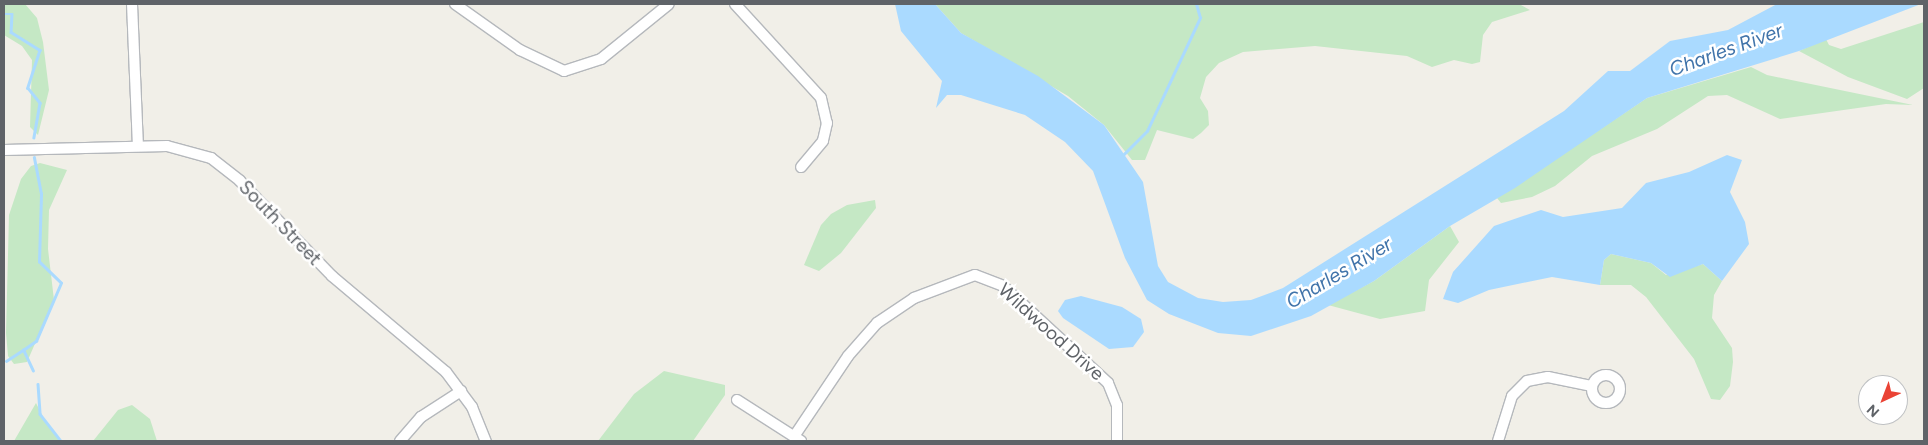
<!DOCTYPE html>
<html>
<head>
<meta charset="utf-8">
<style>
	body { margin:0 }
	#map { position:relative; width:1928px; height:445px; overflow:hidden; background:#f1efe8; font-family:Figtree,sans-serif }
	div>[style] { position:absolute }
	[style*='--x'] { left:calc(var(--x)*1px); top:calc(var(--y)*1px); width:calc(var(--w)*1px); rotate:calc(var(--a)*1deg) }
	.green>* { inset:0; background:#c5e8c5 }
	.water>* { inset:0; background:#aadaff }
	.stream>* { height:2.5px; margin:-1.25px; padding:0 1.25px; transform-origin:1.25px; border-radius:1.25px; background:#aadaff }
	.roads { filter:drop-shadow(1px 0 #b5b8bc) drop-shadow(-1px 0 #b5b8bc) drop-shadow(0 1px #b5b8bc) drop-shadow(0 -1px #b5b8bc) }
	.minor>* { height:10px; margin:-5px; padding:0 5px; transform-origin:5px; border-radius:5px; background:#fff }
	.minor>.ring { margin:-5px; padding:0; box-sizing:content-box; background:none; border:10px solid #fff; border-radius:50% }
	span { translate:-50% -50%; white-space:nowrap; text-align:center; line-height:1.15; -webkit-text-stroke:5px #fff; paint-order:stroke }
	.street-label { font-size:19px; color:#5f6368 }
	.water-label { font-size:20px; color:#4174aa; font-style:italic }
	.frame { position:absolute; inset:0; border:5px solid #5f6368; pointer-events:none }
	.north { position:absolute; left:1858px; top:375px; width:50px; height:50px; box-sizing:border-box; background:#fff; border:1px solid #bfc1c3; border-radius:50%; rotate:223deg; font-size:14px; font-weight:700; line-height:20px; text-align:center; color:#5f6368 }
	.north::after { content:''; display:block; margin:auto; width:18px; height:22px; background:#ea4335; clip-path:polygon(50% 0,100% 100%,50% 72%,0 100%) }
</style>
</head>
<body>
<div id="map">
	<div class="green">
		<div style="clip-path:polygon(4px 4px,25px 4px,37px 18px,43px 42px,49px 90px,38px 135px,30px 127px,32px 60px,22px 46px,4px 35px)"></div>
		<div style="clip-path:polygon(935px 4px,1519px 4px,1530px 10px,1492px 22px,1483px 35px,1480px 62px,1472px 64px,1454px 60px,1432px 67px,1407px 56px,1315px 46px,1243px 52px,1219px 63px,1206px 77px,1200px 98px,1208px 111px,1209px 125px,1201px 133px,1193px 139px,1157px 130px,1145px 160px,1132px 160px,1104px 125px,1068px 96px,961px 33px)"></div>
		<div style="clip-path:polygon(1924px 22px,1924px 88px,1907px 99px,1848px 77px,1799px 51px,1826px 39px,1829px 45px,1841px 49px)"></div>
		<div style="clip-path:polygon(1751px 67px,1767px 75px,1913px 105px,1886px 104px,1780px 119px,1727px 95px,1708px 96px,1657px 129px,1592px 156px,1555px 186px,1532px 197px,1501px 203px,1497px 198px,1647px 98px)"></div>
		<div style="clip-path:polygon(40px 163px,67px 170px,49px 210px,48px 249px,54px 300px,27px 362px,14px 364px,8px 356px,6px 333px,9px 215px,21px 179px,31px 166px)"></div>
		<div style="clip-path:polygon(875px 200px,876px 208px,841px 253px,819px 271px,804px 265px,821px 225px,831px 214px,847px 205px)"></div>
		<div style="clip-path:polygon(1450px 226px,1459px 242px,1429px 280px,1425px 311px,1380px 319px,1328px 305px,1374px 281px)"></div>
		<div style="clip-path:polygon(1611px 254px,1651px 263px,1666px 275px,1703px 264px,1722px 281px,1714px 295px,1712px 318px,1732px 348px,1733px 362px,1730px 386px,1720px 400px,1711px 399px,1694px 359px,1646px 297px,1631px 285px,1600px 285px,1604px 260px)"></div>
		<div style="clip-path:polygon(664px 371px,725px 385px,725px 395px,693px 441px,598px 441px,634px 394px)"></div>
		<div style="clip-path:polygon(36px 403px,45px 421px,61px 441px,14px 441px)"></div>
		<div style="clip-path:polygon(132px 405px,150px 419px,157px 441px,93px 441px,118px 410px)"></div>
	</div>
	<div class="water">
		<div style="clip-path:polygon(895px 4px,935px 4px,961px 33px,1038px 76px,1104px 125px,1143px 182px,1158px 266px,1168px 282px,1198px 298px,1223px 302px,1251px 300px,1283px 288px,1564px 111px,1608px 71px,1630px 71px,1670px 41px,1728px 30px,1777px 4px,1921px 4px,1799px 51px,1647px 98px,1515px 188px,1450px 226px,1374px 281px,1311px 316px,1251px 336px,1218px 333px,1169px 314px,1147px 300px,1125px 258px,1093px 171px,1065px 142px,1025px 115px,961px 95px,947px 95px,936px 108px,942px 81px,901px 31px)"></div>
		<div style="clip-path:polygon(1727px 155px,1742px 160px,1730px 192px,1745px 222px,1749px 244px,1722px 281px,1703px 264px,1670px 277px,1651px 263px,1611px 254px,1604px 260px,1600px 285px,1552px 277px,1489px 290px,1458px 303px,1443px 299px,1453px 272px,1494px 226px,1541px 210px,1563px 217px,1622px 208px,1646px 183px,1689px 172px)"></div>
		<div style="clip-path:polygon(1081px 296px,1122px 307px,1141px 319px,1144px 332px,1133px 347px,1109px 349px,1063px 318px,1058px 311px,1065px 300px)"></div>
	</div>
	<div class="stream">
		<div style="--x:4;--y:14;--w:8;--a:0"></div>
		<div style="--x:12;--y:14;--w:18;--a:93"></div>
		<div style="--x:11;--y:32;--w:34;--a:32"></div>
		<div style="--x:40;--y:50;--w:40;--a:108"></div>
		<div style="--x:28;--y:88;--w:19;--a:51"></div>
		<div style="--x:40;--y:103;--w:35;--a:100"></div>
		<div style="--x:1123;--y:155;--w:34;--a:-45"></div>
		<div style="--x:1147;--y:131;--w:125;--a:-64.9"></div>
		<div style="--x:1200;--y:18;--w:15;--a:-106"></div>
		<div style="--x:6;--y:361;--w:20;--a:-33"></div>
		<div style="--x:33;--y:371;--w:23;--a:-115"></div>
		<div style="--x:23;--y:350;--w:16;--a:-35"></div>
		<div style="--x:36;--y:341;--w:63;--a:-66.7"></div>
		<div style="--x:61;--y:283;--w:30;--a:-136"></div>
		<div style="--x:39;--y:262;--w:68;--a:-88.3"></div>
		<div style="--x:41;--y:194;--w:37;--a:-101"></div>
		<div style="--x:38;--y:384;--w:30;--a:86"></div>
		<div style="--x:40;--y:414;--w:34;--a:52"></div>
	</div>
	<div class="roads">
		<div class="minor">
			<div style="--x:132;--y:4;--w:142;--a:87.6"></div>
			<div style="--x:455;--y:4;--w:80;--a:35.3"></div>
			<div style="--x:520;--y:50;--w:49;--a:25.5"></div>
			<div style="--x:564;--y:71;--w:39;--a:-18"></div>
			<div style="--x:601;--y:59;--w:87;--a:-39"></div>
			<div style="--x:735;--y:4;--w:127;--a:47.5"></div>
			<div style="--x:821;--y:98;--w:26;--a:77"></div>
			<div style="--x:827;--y:123;--w:18;--a:103"></div>
			<div style="--x:823;--y:141;--w:34;--a:130"></div>
			<div style="--x:4;--y:150;--w:163;--a:-1.4"></div>
			<div style="--x:167;--y:146;--w:46;--a:15.3"></div>
			<div style="--x:211;--y:158;--w:37;--a:38"></div>
			<div style="--x:240;--y:181;--w:132;--a:45.9"></div>
			<div style="--x:332;--y:276;--w:149;--a:40.1"></div>
			<div style="--x:446;--y:372;--w:44;--a:53.4"></div>
			<div style="--x:472;--y:407;--w:37;--a:68"></div>
			<div class="ring" style="left:1592px;top:375px;width:18px;height:18px"></div>
			<div style="--x:737;--y:400;--w:76;--a:32.6"></div>
			<div style="--x:795;--y:435;--w:95;--a:-56.1"></div>
			<div style="--x:848;--y:356;--w:44;--a:-48.7"></div>
			<div style="--x:877;--y:323;--w:45;--a:-34"></div>
			<div style="--x:914;--y:298;--w:65;--a:-20.7"></div>
			<div style="--x:975;--y:275;--w:30;--a:21"></div>
			<div style="--x:1003;--y:286;--w:143;--a:42.7"></div>
			<div style="--x:1108;--y:383;--w:24;--a:68"></div>
			<div style="--x:1117;--y:405;--w:36;--a:90"></div>
			<div style="--x:400;--y:441;--w:32;--a:-49"></div>
			<div style="--x:421;--y:417;--w:48;--a:-33"></div>
			<div style="--x:1498;--y:441;--w:47;--a:-72.7"></div>
			<div style="--x:1512;--y:396;--w:21;--a:-45"></div>
			<div style="--x:1527;--y:381;--w:21;--a:-11"></div>
			<div style="--x:1548;--y:377;--w:45;--a:11.6"></div>
		</div>
	</div>
	<div class="street-label">
		<span style="left:280px;top:223px;rotate:46deg">South Street</span>
		<span style="left:1051px;top:332px;rotate:42deg">Wildwood Drive</span>
	</div>
	<div class="water-label">
		<span style="left:1726px;top:50px;rotate:-20deg">Charles River</span>
		<span style="left:1339px;top:273px;rotate:-31deg">Charles River</span>
	</div>
	<div class="frame"></div>
	<div class="north">N</div>
</div>
</body>
</html>
